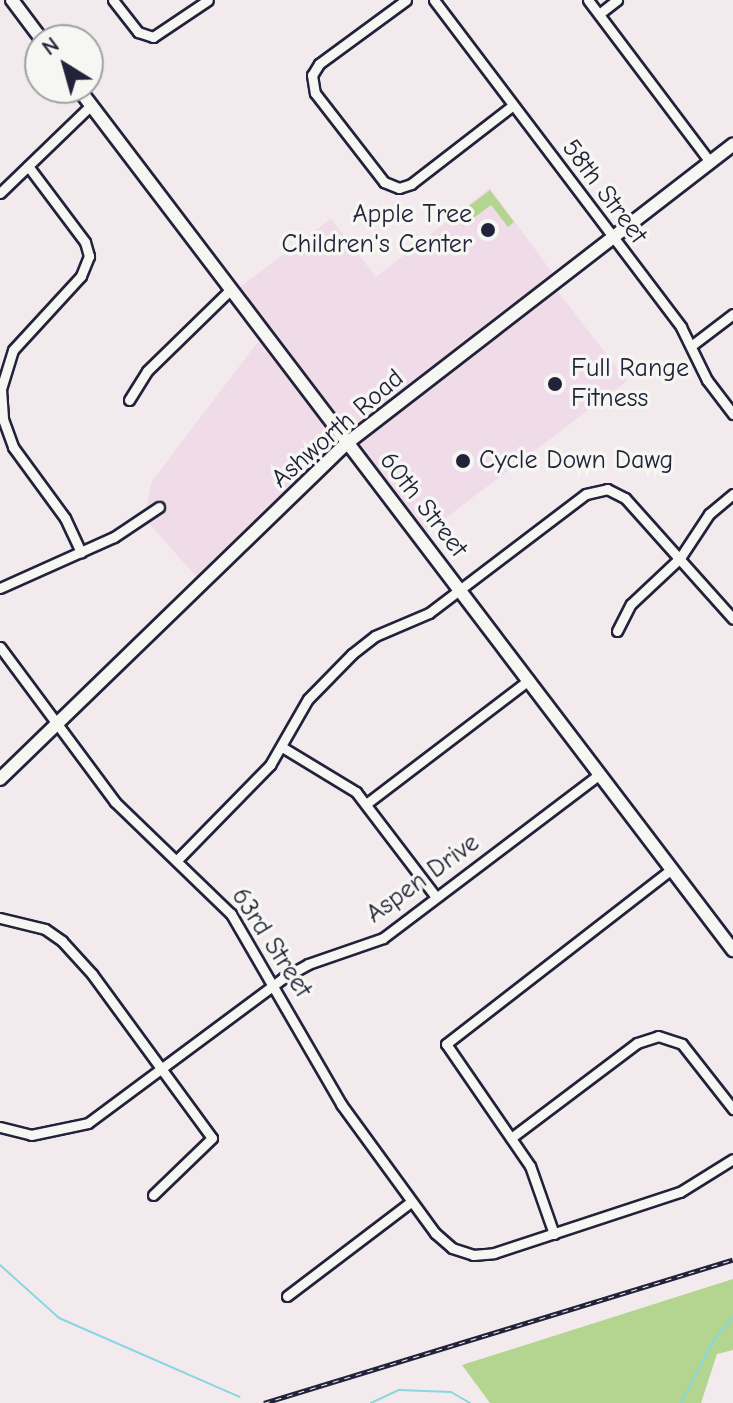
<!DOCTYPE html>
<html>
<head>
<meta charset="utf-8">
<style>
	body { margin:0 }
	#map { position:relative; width:733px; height:1403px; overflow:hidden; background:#f3eaed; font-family:"Comic Neue",sans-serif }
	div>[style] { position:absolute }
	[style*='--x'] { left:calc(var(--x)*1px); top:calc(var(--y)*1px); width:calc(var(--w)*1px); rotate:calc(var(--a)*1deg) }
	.built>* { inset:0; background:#f0dbe8 }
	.green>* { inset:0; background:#b3d58f }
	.stream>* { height:2px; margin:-1px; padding:0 1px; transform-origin:1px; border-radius:1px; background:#87d7e2 }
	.roads { filter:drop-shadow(2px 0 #22223b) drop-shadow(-2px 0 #22223b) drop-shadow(0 2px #22223b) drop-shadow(0 -2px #22223b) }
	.street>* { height:9px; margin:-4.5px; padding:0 4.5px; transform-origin:4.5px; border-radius:4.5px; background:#f6f6f2 }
	.secondary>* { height:12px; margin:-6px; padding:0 6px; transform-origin:6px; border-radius:6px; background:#f6f6f2 }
	.rail>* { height:5px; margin-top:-2.5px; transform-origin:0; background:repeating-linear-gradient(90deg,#f6f6f2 0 6px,#22223b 0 12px); box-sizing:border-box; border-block:2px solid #22223b }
	.dots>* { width:22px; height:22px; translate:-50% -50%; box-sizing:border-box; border:4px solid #f6f6f2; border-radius:50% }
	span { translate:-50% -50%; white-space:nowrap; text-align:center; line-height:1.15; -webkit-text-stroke:7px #f6f6f2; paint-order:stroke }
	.street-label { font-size:26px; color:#22223b }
	.poi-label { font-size:26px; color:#22223b }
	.right { translate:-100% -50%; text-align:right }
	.left { translate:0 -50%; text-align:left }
	.north { position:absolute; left:24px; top:24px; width:80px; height:80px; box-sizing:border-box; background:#f6f6f2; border:2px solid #a1a1a9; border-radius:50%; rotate:323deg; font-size:22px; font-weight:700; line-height:32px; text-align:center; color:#22223b }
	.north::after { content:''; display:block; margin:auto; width:28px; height:36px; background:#22223b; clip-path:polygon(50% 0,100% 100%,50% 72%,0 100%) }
</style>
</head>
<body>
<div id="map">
	<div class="built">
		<div style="clip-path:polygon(490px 188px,557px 279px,552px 284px,627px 381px,419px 538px,347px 443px,202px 583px,144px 518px,152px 481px,264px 334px,233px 292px,331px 219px,376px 277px)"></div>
	</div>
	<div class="green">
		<div style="clip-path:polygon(490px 190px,514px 222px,508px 227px,491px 205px,463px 226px,456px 216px)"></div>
		<div style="clip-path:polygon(733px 1279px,733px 1350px,717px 1354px,701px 1403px,490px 1403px,462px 1365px)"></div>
	</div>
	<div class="stream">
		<div style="--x:0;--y:1265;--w:79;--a:41.9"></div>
		<div style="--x:59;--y:1318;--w:197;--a:23.6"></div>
		<div style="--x:371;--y:1403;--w:31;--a:-25"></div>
		<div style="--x:399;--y:1390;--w:52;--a:2.2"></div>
		<div style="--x:451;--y:1392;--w:22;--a:30"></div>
		<div style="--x:681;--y:1403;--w:70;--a:-62.7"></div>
		<div style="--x:713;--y:1341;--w:31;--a:-50"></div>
	</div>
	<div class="roads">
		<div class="street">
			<div style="--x:113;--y:0;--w:41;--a:52"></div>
			<div style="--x:138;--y:32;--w:16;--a:18"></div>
			<div style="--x:153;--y:37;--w:66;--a:-33.9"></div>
			<div style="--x:406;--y:0;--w:108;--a:143.7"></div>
			<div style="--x:319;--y:64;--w:13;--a:122"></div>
			<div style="--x:312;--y:75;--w:18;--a:81"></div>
			<div style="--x:315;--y:93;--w:113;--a:52.2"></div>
			<div style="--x:384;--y:182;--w:16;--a:22"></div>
			<div style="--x:399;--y:188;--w:13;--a:-18"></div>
			<div style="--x:411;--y:184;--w:128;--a:-37.7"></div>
			<div style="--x:434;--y:0;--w:410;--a:52.9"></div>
			<div style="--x:681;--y:327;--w:59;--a:63.9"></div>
			<div style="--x:707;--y:380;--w:43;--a:52.6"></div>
			<div style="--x:588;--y:0;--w:203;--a:53"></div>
			<div style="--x:599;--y:14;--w:23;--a:-38"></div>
			<div style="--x:28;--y:166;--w:95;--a:53.1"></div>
			<div style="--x:85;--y:242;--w:15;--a:74"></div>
			<div style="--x:89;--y:256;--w:22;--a:112"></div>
			<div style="--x:81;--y:276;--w:100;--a:132.6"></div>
			<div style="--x:13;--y:350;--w:41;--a:107.1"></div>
			<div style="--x:1;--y:389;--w:30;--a:86"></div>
			<div style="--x:3;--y:419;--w:30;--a:70"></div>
			<div style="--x:13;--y:447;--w:88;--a:53.8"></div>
			<div style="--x:65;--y:518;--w:38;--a:65"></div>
			<div style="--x:0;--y:193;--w:127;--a:-44"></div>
			<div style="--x:691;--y:346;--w:53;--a:-37.3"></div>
			<div style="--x:129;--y:400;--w:34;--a:-58"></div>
			<div style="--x:147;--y:371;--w:117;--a:-44.3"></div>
			<div style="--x:0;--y:588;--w:125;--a:-24.1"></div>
			<div style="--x:114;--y:537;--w:54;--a:-33.7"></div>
			<div style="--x:617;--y:631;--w:30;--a:-63"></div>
			<div style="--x:631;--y:604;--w:67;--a:-43.2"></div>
			<div style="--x:680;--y:558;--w:53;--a:-56.6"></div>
			<div style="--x:709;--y:514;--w:31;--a:-40"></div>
			<div style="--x:0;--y:647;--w:193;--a:53.4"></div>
			<div style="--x:115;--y:802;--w:161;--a:44"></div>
			<div style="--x:231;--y:914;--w:220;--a:59.9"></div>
			<div style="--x:341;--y:1104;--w:160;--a:53.9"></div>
			<div style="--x:435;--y:1233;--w:23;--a:41"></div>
			<div style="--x:452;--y:1248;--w:22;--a:18"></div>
			<div style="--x:473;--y:1255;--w:21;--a:-5"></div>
			<div style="--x:494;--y:1253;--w:196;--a:-18.2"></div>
			<div style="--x:680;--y:1192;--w:62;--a:-31.9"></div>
			<div style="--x:282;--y:747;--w:87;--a:31.3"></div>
			<div style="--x:356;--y:792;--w:132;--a:52.7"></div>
			<div style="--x:366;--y:804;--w:205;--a:-37.3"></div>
			<div style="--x:178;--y:859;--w:132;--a:-45.6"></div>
			<div style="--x:270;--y:765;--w:76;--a:-60.1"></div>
			<div style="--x:308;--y:699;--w:63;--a:-45.6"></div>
			<div style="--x:352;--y:654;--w:29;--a:-38"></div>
			<div style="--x:375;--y:636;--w:59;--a:-23.1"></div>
			<div style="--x:429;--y:613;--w:197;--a:-37.2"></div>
			<div style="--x:586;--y:494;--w:22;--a:-13"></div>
			<div style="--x:607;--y:489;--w:20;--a:27"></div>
			<div style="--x:625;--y:498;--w:162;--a:48.2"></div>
			<div style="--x:0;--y:918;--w:46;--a:13.7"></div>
			<div style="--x:45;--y:929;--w:21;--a:35"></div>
			<div style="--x:62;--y:941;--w:45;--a:47.7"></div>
			<div style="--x:92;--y:974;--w:203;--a:53.8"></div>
			<div style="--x:212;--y:1138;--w:82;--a:136"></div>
			<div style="--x:0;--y:1127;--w:32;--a:14"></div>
			<div style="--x:31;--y:1135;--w:58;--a:-11.9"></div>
			<div style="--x:88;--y:1123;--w:243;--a:-36.6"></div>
			<div style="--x:283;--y:978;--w:29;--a:-29"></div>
			<div style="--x:308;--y:964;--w:79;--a:-19.1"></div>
			<div style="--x:383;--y:938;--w:272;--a:-37.1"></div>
			<div style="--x:511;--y:1138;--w:158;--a:-37"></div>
			<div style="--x:637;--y:1043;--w:22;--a:-18"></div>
			<div style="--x:658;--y:1036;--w:25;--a:18"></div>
			<div style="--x:682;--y:1044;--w:83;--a:51.9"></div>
			<div style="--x:554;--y:1234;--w:72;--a:-109.4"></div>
			<div style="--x:530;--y:1166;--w:148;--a:-124.5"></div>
			<div style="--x:446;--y:1044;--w:286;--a:-37.8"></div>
			<div style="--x:287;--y:1296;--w:156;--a:-37.2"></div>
		</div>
		<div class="secondary">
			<div style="--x:12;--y:0;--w:50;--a:53.1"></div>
			<div style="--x:78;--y:88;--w:1083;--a:52.77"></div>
			<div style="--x:0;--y:779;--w:483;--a:-44.1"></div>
			<div style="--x:347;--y:443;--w:488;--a:-37.7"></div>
		</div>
	</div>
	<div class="rail">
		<div style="--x:264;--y:1403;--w:490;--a:-17"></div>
	</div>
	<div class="dots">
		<div style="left:488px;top:230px;background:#22223b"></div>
		<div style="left:555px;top:384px;background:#22223b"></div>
		<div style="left:463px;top:461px;background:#22223b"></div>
	</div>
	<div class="street-label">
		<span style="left:604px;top:192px;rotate:53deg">58th Street</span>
		<span style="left:338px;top:429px;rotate:-41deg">Ashworth Road</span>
		<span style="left:423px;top:505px;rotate:52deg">60th Street</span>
		<span style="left:423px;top:879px;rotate:-36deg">Aspen Drive</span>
		<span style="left:271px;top:943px;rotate:57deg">63rd Street</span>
	</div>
	<div class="poi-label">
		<span class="right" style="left:472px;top:230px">Apple Tree<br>Children's Center</span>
		<span class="left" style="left:571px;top:384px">Full Range<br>Fitness</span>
		<span class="left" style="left:479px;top:461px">Cycle Down Dawg</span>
	</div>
	<div class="north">N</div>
</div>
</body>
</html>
